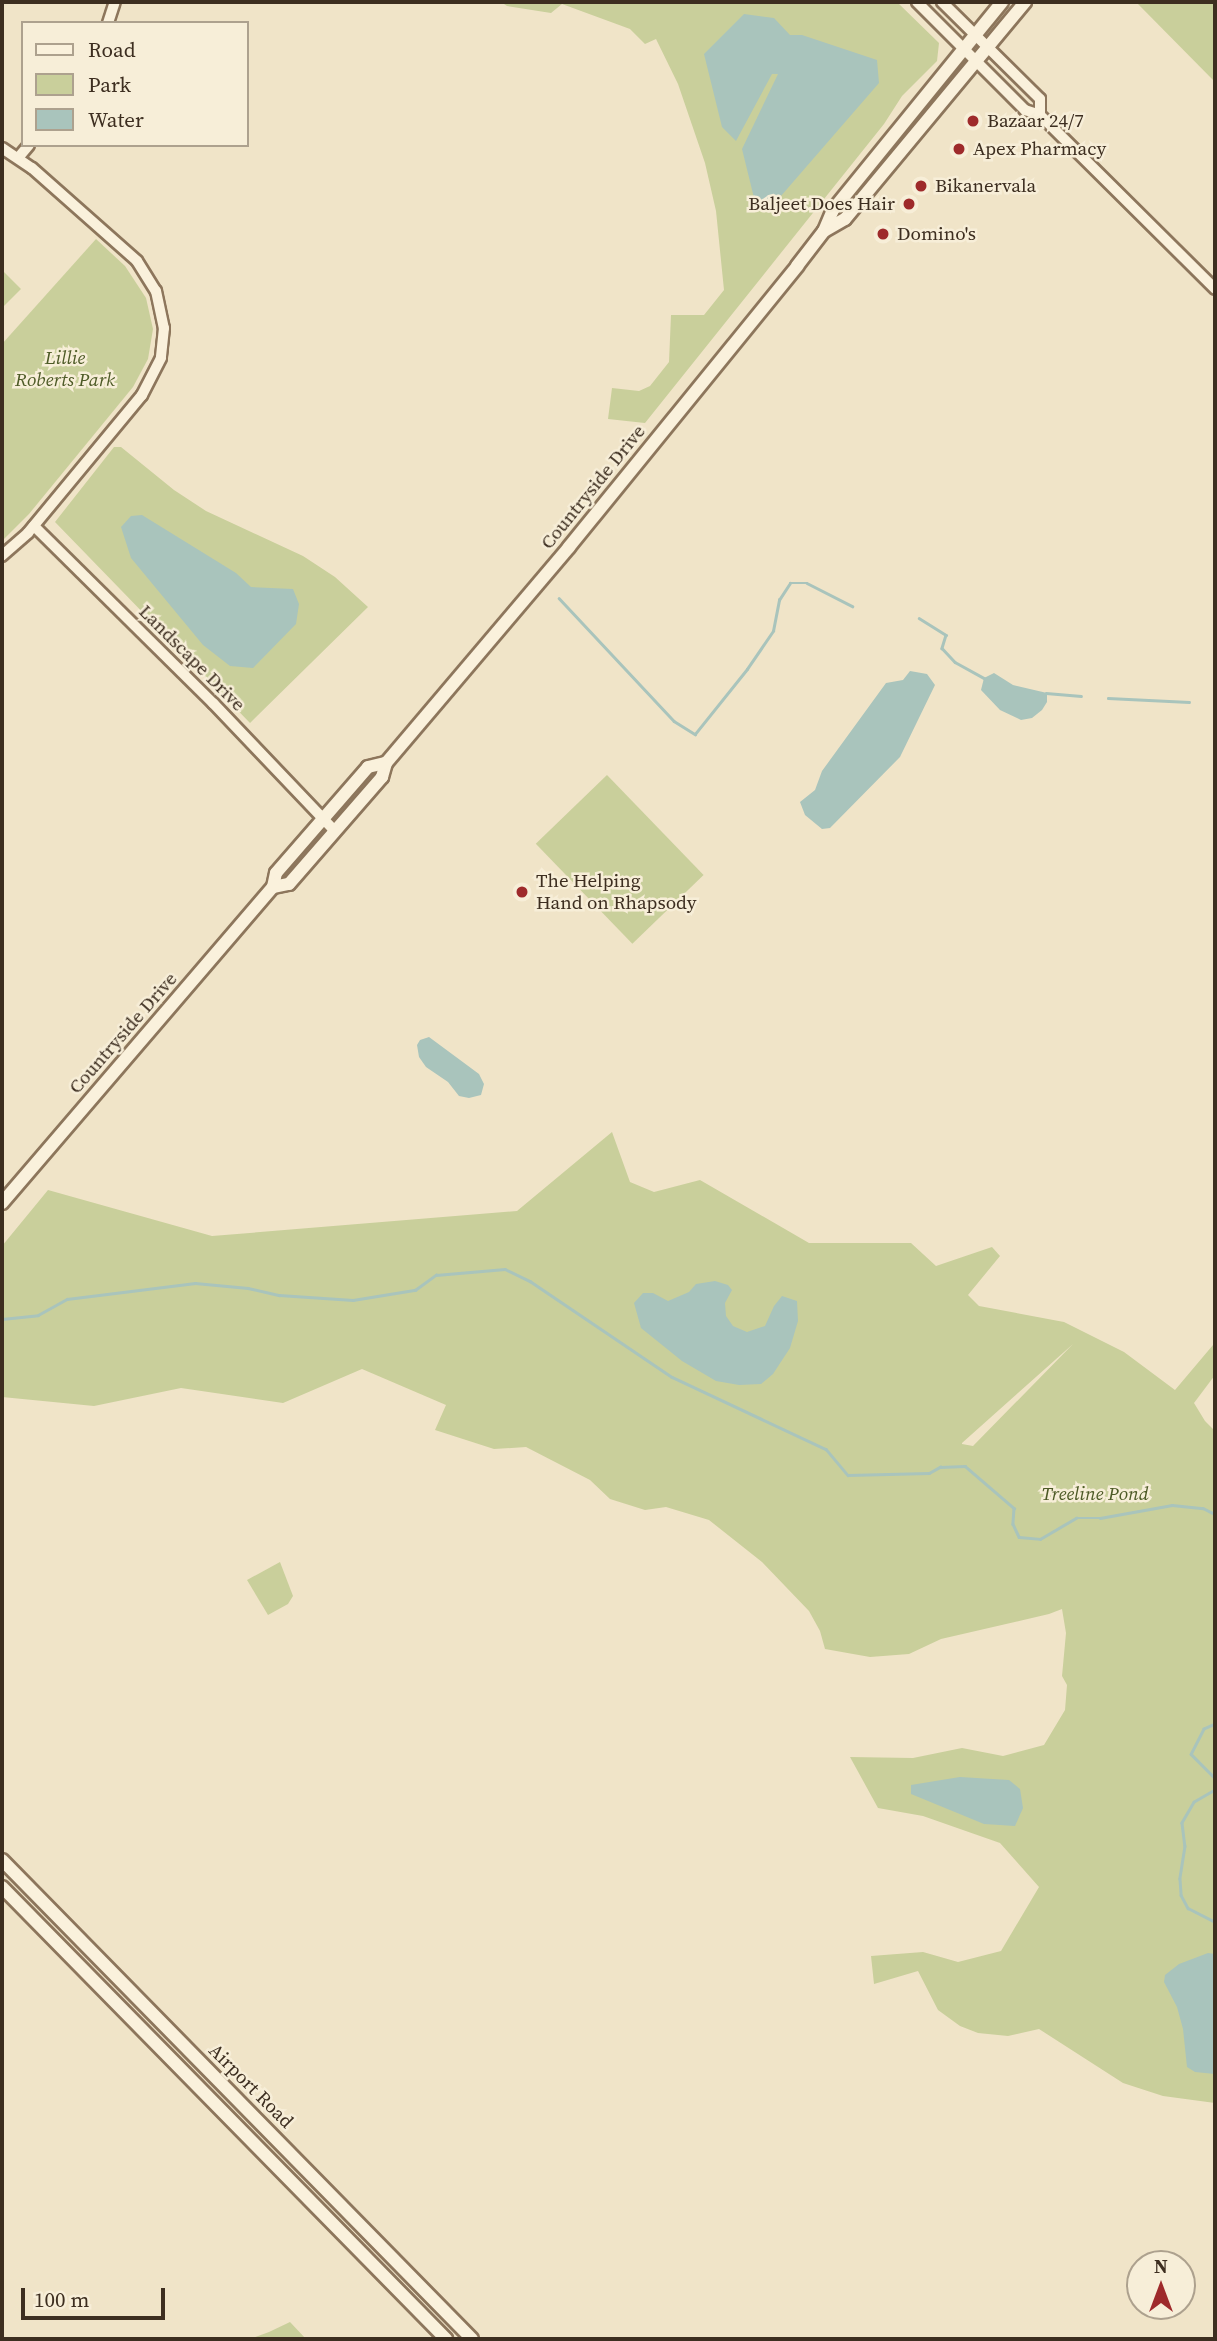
<!DOCTYPE html>
<html>
<head>
<meta charset="utf-8">
<style>
	body { margin:0 }
	#map { position:relative; width:1217px; height:2341px; overflow:hidden; background:#f0e4c8; font-family:"Source Serif 4",serif }
	div>[style] { position:absolute }
	[style*='--x'] { left:calc(var(--x)*1px); top:calc(var(--y)*1px); width:calc(var(--w)*1px); rotate:calc(var(--a)*1deg) }
	.green>* { inset:0; background:#c9cf9b; transform-origin:0 0 }
	.water>* { inset:0; background:#a9c4bc }
	.stream>* { height:2.5px; margin:-1.25px; padding:0 1.25px; transform-origin:1.25px; border-radius:1.25px; background:#a9c4bc }
	.roads { filter:drop-shadow(2px 0 #8d765c) drop-shadow(-2px 0 #8d765c) drop-shadow(0 2px #8d765c) drop-shadow(0 -2px #8d765c) }
	.tertiary>* { height:10px; margin:-5px; padding:0 5px; transform-origin:5px; border-radius:5px; background:#faf1dc }
	.secondary>* { height:12px; margin:-6px; padding:0 6px; transform-origin:6px; border-radius:6px; background:#faf1dc }
	.dots>* { width:19px; height:19px; translate:-50% -50%; box-sizing:border-box; border:4px solid #f7eed8; border-radius:50% }
	span { translate:-50% -50%; white-space:nowrap; text-align:center; line-height:1.15; -webkit-text-stroke:5px #f7eed8; paint-order:stroke }
	.poi-label { font-size:19px; color:#3d2e20 }
	.left { translate:0 -50%; text-align:left }
	.right { translate:-100% -50%; text-align:right }
	.park-label { font-size:19px; color:#4d5a26; font-style:italic }
	.street-label { font-size:19px; color:#3d2e20 }
	.frame { position:absolute; inset:0; border:4px solid #3d2e20; pointer-events:none }
	.legend { position:absolute; left:21px; top:21px; width:228px; height:126px; box-sizing:border-box; background:#f7eed8; border:2px solid #ada18e; margin:0; padding:9px 12px; list-style:none; font-size:21px; color:#3d2e20 }
	.legend li { display:flex; align-items:center; gap:14px; height:35px }
	.legend b { width:35px; border:2px solid #ada18e }
	.north { position:absolute; left:1126px; top:2250px; width:70px; height:70px; box-sizing:border-box; background:#f7eed8; border:2px solid #ada18e; border-radius:50%; rotate:0deg; font-size:19px; font-weight:700; line-height:28px; text-align:center; color:#3d2e20 }
	.north::after { content:''; display:block; margin:auto; width:24px; height:32px; background:#9e2a2b; clip-path:polygon(50% 0,100% 100%,50% 72%,0 100%) }
	.scale { position:absolute; left:21px; top:2288px; width:144px; height:32px; box-sizing:border-box; border:4px solid #3d2e20; border-top:0; padding-left:9px; font-size:21px; line-height:24px; white-space:nowrap; color:#3d2e20; -webkit-text-stroke:5px #f7eed8; paint-order:stroke }
</style>
</head>
<body>
<div id="map">
	<div class="green">
		<div style="clip-path:polygon(501px 2px,897px 2px,939px 43px,937px 61px,902px 96px,884px 124px,645px 423px,608px 419px,612px 388px,639px 391px,650px 386px,669px 362px,671px 315px,704px 315px,724px 290px,716px 211px,705px 163px,678px 84px,656px 39px,645px 44px,630px 29px,562px 4px,551px 13px,507px 6px)"></div>
		<div style="clip-path:polygon(1136px 2px,1215px 2px,1215px 82px)"></div>
		<div style="clip-path:polygon(96px 239px,125px 266px,146px 298px,153px 329px,148px 359px,133px 387px,29px 514px,2px 541px,2px 344px)"></div>
		<div style="clip-path:polygon(2px 270px,21px 289px,2px 308px)"></div>
		<div style="clip-path:polygon(114px 447px,121px 447px,174px 490px,206px 511px,303px 556px,335px 577px,368px 607px,250px 723px,55px 522px)"></div>
		<div style="left:607px;top:775px;width:139px;height:99px;rotate:46deg"></div>
		<div style="clip-path:polygon(evenodd,612px 1132px,630px 1182px,654px 1192px,700px 1180px,809px 1243px,911px 1243px,936px 1266px,992px 1247px,1000px 1256px,968px 1295px,979px 1306px,1064px 1322px,1124px 1352px,1175px 1390px,1213px 1345px,1215px 1347px,1215px 1375px,1194px 1403px,1205px 1421px,1215px 1431px,1215px 2103px,1163px 2096px,1123px 2083px,1039px 2029px,1008px 2036px,978px 2033px,960px 2026px,938px 2010px,918px 1971px,874px 1984px,871px 1956px,923px 1952px,958px 1962px,1001px 1951px,1039px 1887px,1000px 1843px,923px 1816px,878px 1808px,850px 1757px,913px 1758px,962px 1748px,1003px 1756px,1044px 1745px,1065px 1710px,1067px 1685px,1062px 1676px,1066px 1633px,1062px 1609px,1049px 1614px,941px 1639px,909px 1654px,870px 1657px,825px 1649px,820px 1631px,809px 1611px,762px 1562px,709px 1520px,666px 1507px,645px 1510px,610px 1499px,590px 1480px,526px 1447px,494px 1449px,435px 1430px,446px 1405px,362px 1369px,283px 1403px,181px 1388px,94px 1406px,2px 1397px,2px 1246px,48px 1190px,212px 1236px,517px 1211px,612px 1132px,1073px 1344px,973px 1446px,962px 1444px,962px 1443px,1073px 1344px)"></div>
		<div style="clip-path:polygon(280px 1562px,293px 1596px,288px 1604px,268px 1615px,247px 1580px)"></div>
		<div style="clip-path:polygon(290px 2322px,306px 2339px,250px 2339px,269px 2332px)"></div>
	</div>
	<div class="water">
		<div style="clip-path:polygon(744px 14px,774px 18px,790px 35px,802px 35px,877px 60px,879px 83px,774px 204px,757px 210px,742px 149px,778px 74px,772px 74px,736px 141px,722px 127px,704px 54px)"></div>
		<div style="clip-path:polygon(142px 515px,236px 573px,251px 587px,293px 589px,299px 604px,296px 624px,253px 668px,230px 666px,203px 645px,131px 558px,121px 527px,131px 516px)"></div>
		<div style="clip-path:polygon(910px 671px,927px 674px,935px 685px,900px 757px,830px 828px,822px 829px,805px 815px,800px 802px,815px 790px,822px 771px,886px 683px,903px 680px)"></div>
		<div style="clip-path:polygon(994px 673px,1013px 685px,1047px 693px,1047px 702px,1042px 710px,1032px 718px,1021px 720px,1000px 710px,981px 690px,984px 678px)"></div>
		<div style="clip-path:polygon(429px 1037px,479px 1074px,484px 1084px,481px 1095px,469px 1098px,459px 1096px,448px 1082px,426px 1067px,419px 1057px,417px 1045px,420px 1040px)"></div>
		<div style="clip-path:polygon(715px 1281px,728px 1285px,732px 1290px,725px 1303px,726px 1316px,733px 1326px,747px 1332px,765px 1326px,774px 1306px,782px 1296px,797px 1301px,798px 1321px,790px 1348px,773px 1374px,761px 1384px,739px 1385px,716px 1381px,682px 1361px,641px 1328px,634px 1303px,643px 1293px,653px 1293px,668px 1301px,689px 1292px,696px 1284px)"></div>
		<div style="clip-path:polygon(960px 1777px,1009px 1780px,1020px 1789px,1023px 1808px,1015px 1826px,984px 1824px,911px 1794px,911px 1785px)"></div>
		<div style="clip-path:polygon(1208px 1953px,1215px 1954px,1215px 2074px,1195px 2072px,1187px 2067px,1183px 2029px,1177px 2007px,1164px 1982px,1165px 1975px,1179px 1964px)"></div>
	</div>
	<div class="stream">
		<div style="--x:559;--y:598;--w:168;--a:46.9"></div>
		<div style="--x:674;--y:721;--w:25;--a:32"></div>
		<div style="--x:695;--y:734;--w:83;--a:-51.3"></div>
		<div style="--x:747;--y:669;--w:46;--a:-55.6"></div>
		<div style="--x:773;--y:631;--w:32;--a:-79"></div>
		<div style="--x:779;--y:600;--w:20;--a:-57"></div>
		<div style="--x:790;--y:583;--w:17;--a:0"></div>
		<div style="--x:807;--y:583;--w:51;--a:27.1"></div>
		<div style="--x:919;--y:618;--w:32;--a:32"></div>
		<div style="--x:946;--y:635;--w:14;--a:107"></div>
		<div style="--x:942;--y:648;--w:19;--a:47"></div>
		<div style="--x:955;--y:662;--w:35;--a:29"></div>
		<div style="--x:1046;--y:693;--w:35;--a:5"></div>
		<div style="--x:1108;--y:698;--w:81;--a:2.8"></div>
		<div style="--x:2;--y:1319;--w:36;--a:-6"></div>
		<div style="--x:38;--y:1315;--w:33;--a:-29"></div>
		<div style="--x:67;--y:1299;--w:129;--a:-7.1"></div>
		<div style="--x:195;--y:1283;--w:53;--a:5.4"></div>
		<div style="--x:248;--y:1288;--w:32;--a:13"></div>
		<div style="--x:279;--y:1295;--w:74;--a:3.9"></div>
		<div style="--x:353;--y:1300;--w:63;--a:-9.2"></div>
		<div style="--x:415;--y:1290;--w:26;--a:-36"></div>
		<div style="--x:436;--y:1275;--w:69;--a:-5"></div>
		<div style="--x:505;--y:1269;--w:28;--a:26"></div>
		<div style="--x:530;--y:1281;--w:171;--a:34.1"></div>
		<div style="--x:672;--y:1377;--w:170;--a:25.1"></div>
		<div style="--x:826;--y:1449;--w:34;--a:50"></div>
		<div style="--x:848;--y:1475;--w:81;--a:-1.4"></div>
		<div style="--x:929;--y:1473;--w:13;--a:-29"></div>
		<div style="--x:940;--y:1467;--w:25;--a:-2"></div>
		<div style="--x:965;--y:1466;--w:65;--a:40.6"></div>
		<div style="--x:1014;--y:1508;--w:16;--a:94"></div>
		<div style="--x:1013;--y:1524;--w:14;--a:65"></div>
		<div style="--x:1019;--y:1537;--w:21;--a:5"></div>
		<div style="--x:1040;--y:1539;--w:42;--a:-30.3"></div>
		<div style="--x:1076;--y:1518;--w:24;--a:0"></div>
		<div style="--x:1100;--y:1518;--w:73;--a:-10.2"></div>
		<div style="--x:1172;--y:1505;--w:31;--a:6"></div>
		<div style="--x:1203;--y:1508;--w:13;--a:27"></div>
		<div style="--x:1215;--y:1724;--w:12;--a:156"></div>
		<div style="--x:1204;--y:1729;--w:28;--a:117"></div>
		<div style="--x:1191;--y:1754;--w:34;--a:45"></div>
		<div style="--x:1215;--y:1790;--w:24;--a:150"></div>
		<div style="--x:1194;--y:1802;--w:24;--a:120"></div>
		<div style="--x:1182;--y:1823;--w:23;--a:83"></div>
		<div style="--x:1185;--y:1846;--w:33;--a:99"></div>
		<div style="--x:1180;--y:1879;--w:16;--a:86"></div>
		<div style="--x:1181;--y:1895;--w:15;--a:62"></div>
		<div style="--x:1188;--y:1908;--w:30;--a:27"></div>
	</div>
	<div class="roads">
		<div class="tertiary">
			<div style="--x:917;--y:2;--w:153;--a:45"></div>
			<div style="--x:1025;--y:110;--w:16;--a:18"></div>
			<div style="--x:1040;--y:115;--w:247;--a:44.8"></div>
			<div style="--x:942;--y:2;--w:138;--a:44.7"></div>
			<div style="--x:1040;--y:99;--w:16;--a:90"></div>
			<div style="--x:108;--y:23;--w:22;--a:-72"></div>
			<div style="--x:2;--y:148;--w:36;--a:34"></div>
			<div style="--x:32;--y:168;--w:140;--a:41.5"></div>
			<div style="--x:137;--y:261;--w:36;--a:58"></div>
			<div style="--x:156;--y:291;--w:38;--a:78"></div>
			<div style="--x:164;--y:328;--w:30;--a:96"></div>
			<div style="--x:161;--y:358;--w:42;--a:117.2"></div>
			<div style="--x:142;--y:395;--w:179;--a:129.6"></div>
			<div style="--x:28;--y:533;--w:35;--a:139"></div>
			<div style="--x:18;--y:158;--w:17;--a:-50"></div>
			<div style="--x:34;--y:526;--w:252;--a:44.7"></div>
			<div style="--x:213;--y:703;--w:177;--a:46.4"></div>
		</div>
		<div class="secondary">
			<div style="--x:824;--y:231;--w:24;--a:-30"></div>
			<div style="--x:845;--y:219;--w:282;--a:-50.3"></div>
			<div style="--x:273;--y:887;--w:16;--a:-11"></div>
			<div style="--x:289;--y:884;--w:142;--a:-49"></div>
			<div style="--x:382;--y:777;--w:15;--a:-74"></div>
			<div style="--x:386;--y:763;--w:283;--a:-49.7"></div>
			<div style="--x:569;--y:547;--w:362;--a:-50.9"></div>
			<div style="--x:797;--y:266;--w:44;--a:-52.4"></div>
			<div style="--x:824;--y:231;--w:23;--a:-67"></div>
			<div style="--x:833;--y:210;--w:268;--a:-50.9"></div>
			<div style="--x:2;--y:1203;--w:416;--a:-49.4"></div>
			<div style="--x:273;--y:887;--w:14;--a:-78"></div>
			<div style="--x:276;--y:873;--w:140;--a:-49"></div>
			<div style="--x:368;--y:767;--w:18;--a:-13"></div>
			<div style="--x:2;--y:1860;--w:671;--a:45.54"></div>
			<div style="--x:2;--y:1887;--w:634;--a:45.51"></div>
		</div>
	</div>
	<div class="dots">
		<div style="left:973px;top:121px;background:#9e2a2b"></div>
		<div style="left:959px;top:149px;background:#9e2a2b"></div>
		<div style="left:921px;top:186px;background:#9e2a2b"></div>
		<div style="left:909px;top:204px;background:#9e2a2b"></div>
		<div style="left:883px;top:234px;background:#9e2a2b"></div>
		<div style="left:522px;top:892px;background:#9e2a2b"></div>
	</div>
	<div class="poi-label">
		<span class="left" style="left:987px;top:121px">Bazaar 24/7</span>
		<span class="left" style="left:973px;top:149px">Apex Pharmacy</span>
		<span class="left" style="left:935px;top:186px">Bikanervala</span>
		<span class="right" style="left:895px;top:204px">Baljeet Does Hair</span>
		<span class="left" style="left:897px;top:234px">Domino's</span>
		<span class="left" style="left:536px;top:892px">The Helping<br>Hand on Rhapsody</span>
	</div>
	<div class="park-label">
		<span style="left:65px;top:369px">Lillie<br>Roberts Park</span>
		<span style="left:1095px;top:1494px">Treeline Pond</span>
	</div>
	<div class="street-label">
		<span style="left:593px;top:487px;rotate:-51deg">Countryside Drive</span>
		<span style="left:192px;top:658px;rotate:45deg">Landscape Drive</span>
		<span style="left:123px;top:1033px;rotate:-49deg">Countryside Drive</span>
		<span style="left:251px;top:2086px;rotate:45deg">Airport Road</span>
	</div>
	<div class="frame"></div>
	<ul class="legend">
	<li><b style="height:9px;background:#faf1dc"></b>Road</li>
	<li><b style="height:19px;background:#c9cf9b"></b>Park</li>
	<li><b style="height:19px;background:#a9c4bc"></b>Water</li>
	</ul>
	<div class="north">N</div>
	<div class="scale">100 m</div>
</div>
</body>
</html>
